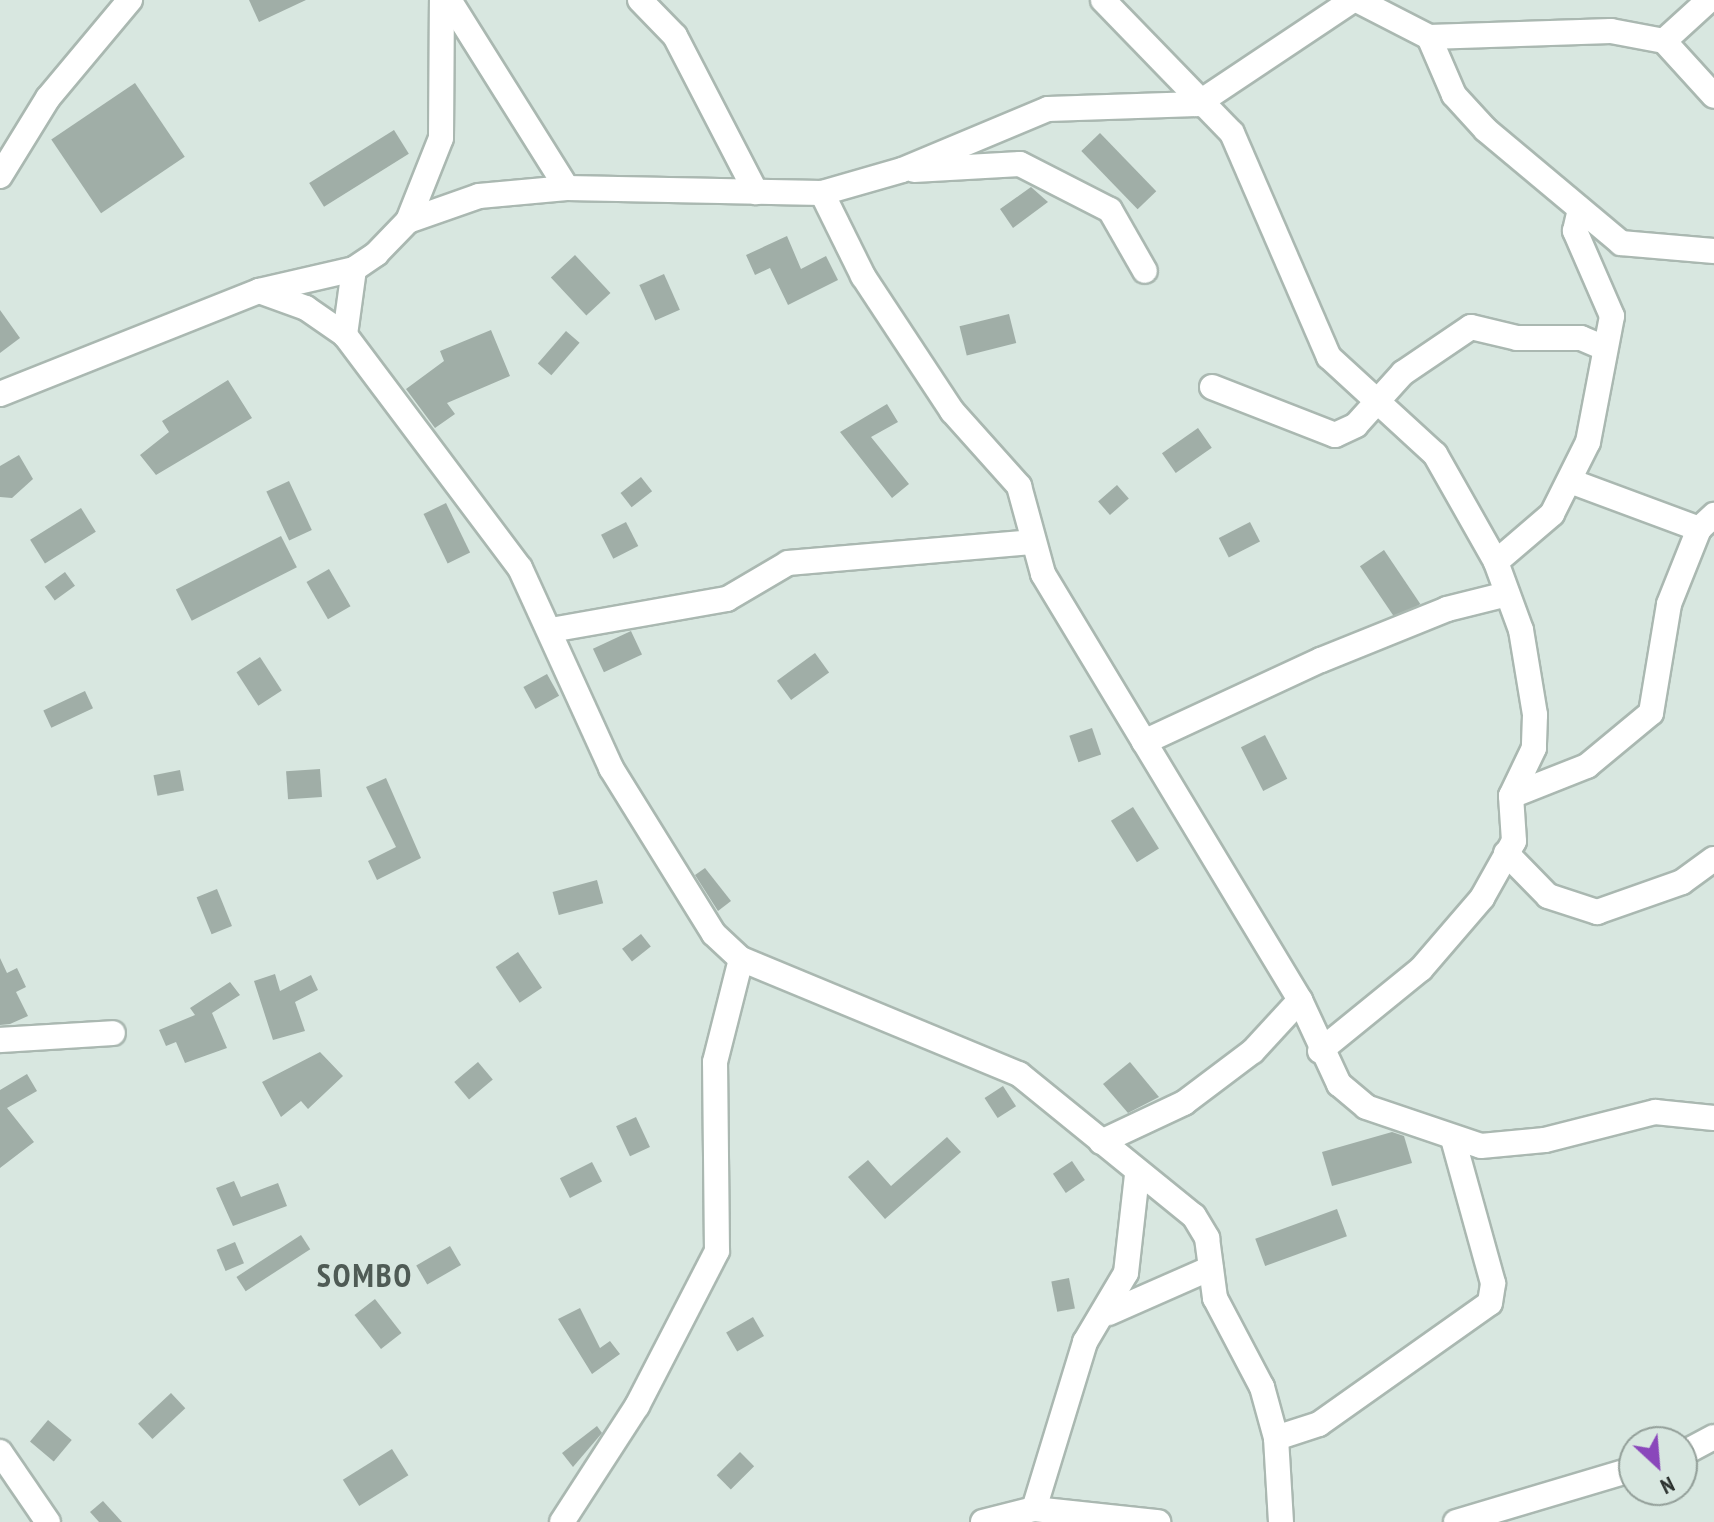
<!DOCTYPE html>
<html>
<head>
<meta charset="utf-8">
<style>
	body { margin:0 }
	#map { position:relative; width:1714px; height:1522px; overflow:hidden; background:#d8e7e0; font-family:"PT Sans Narrow",sans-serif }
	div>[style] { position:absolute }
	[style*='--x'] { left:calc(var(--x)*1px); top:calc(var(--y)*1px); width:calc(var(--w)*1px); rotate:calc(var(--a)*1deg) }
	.building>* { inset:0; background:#a0aea7; transform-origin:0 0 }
	.roads { filter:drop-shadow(2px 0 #aab8b1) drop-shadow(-2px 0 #aab8b1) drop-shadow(0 2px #aab8b1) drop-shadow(0 -2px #aab8b1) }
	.street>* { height:24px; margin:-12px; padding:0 12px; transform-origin:12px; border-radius:12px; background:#fff }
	span { translate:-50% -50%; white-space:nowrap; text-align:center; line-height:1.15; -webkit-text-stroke:8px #d8e7e0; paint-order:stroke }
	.district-label { font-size:32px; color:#4f5b55; font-weight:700; letter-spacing:2px }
	.north { position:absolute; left:1618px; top:1426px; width:80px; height:80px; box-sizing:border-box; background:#d8e7e0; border:2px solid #939f99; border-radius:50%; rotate:154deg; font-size:22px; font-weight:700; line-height:32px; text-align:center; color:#2c322f }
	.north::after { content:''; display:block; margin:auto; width:28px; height:36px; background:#8a47bb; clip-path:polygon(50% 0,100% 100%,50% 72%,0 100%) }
</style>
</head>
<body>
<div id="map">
	<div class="building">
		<div style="clip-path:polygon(249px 0,306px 0,259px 22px)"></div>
		<div style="left:135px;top:83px;width:89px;height:101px;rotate:56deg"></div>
		<div style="left:394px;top:130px;width:28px;height:100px;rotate:58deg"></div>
		<div style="left:1100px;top:133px;width:81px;height:26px;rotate:46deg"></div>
		<div style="clip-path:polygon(1031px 187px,1048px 202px,1013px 228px,1000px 209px)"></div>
		<div style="clip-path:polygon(787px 236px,801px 269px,826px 256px,838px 280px,788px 305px,770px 268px,755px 275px,746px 255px)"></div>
		<div style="left:575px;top:255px;width:52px;height:33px;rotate:47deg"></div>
		<div style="left:664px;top:274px;width:39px;height:27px;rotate:66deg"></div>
		<div style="clip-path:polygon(0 310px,20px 338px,0 353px)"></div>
		<div style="left:1009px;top:314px;width:30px;height:51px;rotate:76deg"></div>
		<div style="clip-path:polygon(491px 330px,510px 376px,447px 403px,455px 414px,435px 428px,406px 389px,444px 361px,440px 351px)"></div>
		<div style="left:566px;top:331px;width:18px;height:43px;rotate:41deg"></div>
		<div style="clip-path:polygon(228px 380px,252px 418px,156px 475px,140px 455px,169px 432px,162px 421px)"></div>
		<div style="clip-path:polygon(887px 404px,898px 422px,871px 437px,909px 484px,892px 498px,840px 432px)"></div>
		<div style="left:1198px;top:428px;width:24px;height:44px;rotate:55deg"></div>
		<div style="clip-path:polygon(19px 455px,33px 479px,12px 498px,0 497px,0 466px)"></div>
		<div style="left:641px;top:477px;width:18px;height:26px;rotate:52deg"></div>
		<div style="left:289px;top:481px;width:54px;height:25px;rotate:65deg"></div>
		<div style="left:1117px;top:485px;width:18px;height:25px;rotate:49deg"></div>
		<div style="left:446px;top:503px;width:55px;height:25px;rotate:64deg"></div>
		<div style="left:81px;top:508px;width:28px;height:60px;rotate:58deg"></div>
		<div style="left:626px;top:522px;width:27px;height:28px;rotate:63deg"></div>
		<div style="left:1250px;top:522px;width:22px;height:35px;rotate:63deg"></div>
		<div style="left:281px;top:536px;width:35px;height:118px;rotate:63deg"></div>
		<div style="left:1384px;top:550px;width:65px;height:29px;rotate:56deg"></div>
		<div style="left:329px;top:569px;width:43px;height:26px;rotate:60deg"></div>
		<div style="left:65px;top:572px;width:17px;height:25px;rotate:54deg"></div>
		<div style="left:631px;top:631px;width:26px;height:42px;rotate:65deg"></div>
		<div style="left:815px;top:653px;width:24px;height:47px;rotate:54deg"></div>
		<div style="left:260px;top:657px;width:40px;height:28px;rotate:57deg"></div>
		<div style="left:547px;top:674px;width:25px;height:27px;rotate:61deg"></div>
		<div style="left:85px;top:691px;width:19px;height:46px;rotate:65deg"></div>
		<div style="left:1092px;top:728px;width:28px;height:24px;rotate:71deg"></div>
		<div style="left:1265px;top:735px;width:49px;height:27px;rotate:63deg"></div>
		<div style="left:320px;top:769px;width:28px;height:34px;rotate:86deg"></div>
		<div style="left:180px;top:770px;width:21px;height:27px;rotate:79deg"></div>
		<div style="clip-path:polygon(386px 778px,421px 858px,377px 880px,368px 861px,396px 847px,366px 787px)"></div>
		<div style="left:1133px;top:807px;width:49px;height:26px;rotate:58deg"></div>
		<div style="clip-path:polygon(705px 868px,731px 901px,718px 911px,695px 875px)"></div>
		<div style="left:597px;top:880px;width:24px;height:46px;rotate:75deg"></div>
		<div style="left:217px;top:889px;width:40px;height:22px;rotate:68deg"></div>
		<div style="left:641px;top:934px;width:16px;height:24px;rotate:52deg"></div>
		<div style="left:518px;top:952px;width:43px;height:27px;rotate:56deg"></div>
		<div style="clip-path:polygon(0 958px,7px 973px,17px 968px,26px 987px,16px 992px,28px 1016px,10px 1024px,0 1025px)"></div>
		<div style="clip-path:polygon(275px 974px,280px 991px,311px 975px,318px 990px,295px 1002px,305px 1031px,273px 1040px,254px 981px)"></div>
		<div style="clip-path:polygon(230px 982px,240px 995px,212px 1013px,227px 1048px,185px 1063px,176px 1042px,166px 1046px,159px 1030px,195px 1015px,190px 1008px)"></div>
		<div style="clip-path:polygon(320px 1052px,343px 1076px,308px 1109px,301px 1101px,281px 1117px,262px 1082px)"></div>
		<div style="left:478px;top:1062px;width:23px;height:31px;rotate:50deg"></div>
		<div style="clip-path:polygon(1130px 1062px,1159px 1097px,1128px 1113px,1103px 1084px)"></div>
		<div style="clip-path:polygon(27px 1074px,37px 1091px,7px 1108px,34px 1142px,0 1168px,0 1090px)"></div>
		<div style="left:1003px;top:1086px;width:24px;height:22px;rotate:57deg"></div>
		<div style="left:636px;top:1117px;width:33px;height:22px;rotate:65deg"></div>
		<div style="clip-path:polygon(1392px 1132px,1404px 1136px,1412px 1163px,1332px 1186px,1322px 1152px)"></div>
		<div style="clip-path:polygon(947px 1137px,961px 1152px,885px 1219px,848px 1177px,868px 1160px,891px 1186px)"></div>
		<div style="left:1072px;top:1161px;width:23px;height:23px;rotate:56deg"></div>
		<div style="left:592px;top:1162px;width:22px;height:36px;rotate:63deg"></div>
		<div style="clip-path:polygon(234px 1181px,241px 1197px,278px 1183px,287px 1206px,233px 1226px,216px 1188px)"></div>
		<div style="left:1337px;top:1209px;width:29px;height:87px;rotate:70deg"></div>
		<div style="left:301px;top:1235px;width:17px;height:77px;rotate:57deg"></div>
		<div style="left:235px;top:1242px;width:23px;height:20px;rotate:67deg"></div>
		<div style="left:450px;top:1246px;width:22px;height:39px;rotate:60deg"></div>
		<div style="left:1069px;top:1278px;width:31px;height:18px;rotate:79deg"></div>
		<div style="left:375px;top:1299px;width:43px;height:26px;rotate:52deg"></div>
		<div style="clip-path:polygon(580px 1308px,600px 1348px,610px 1341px,620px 1354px,592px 1374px,558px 1319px)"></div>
		<div style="left:753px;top:1317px;width:22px;height:31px;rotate:60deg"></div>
		<div style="left:171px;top:1393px;width:21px;height:45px;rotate:47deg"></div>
		<div style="left:48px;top:1420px;width:31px;height:28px;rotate:40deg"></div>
		<div style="clip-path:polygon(597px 1426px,602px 1433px,573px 1467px,562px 1453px)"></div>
		<div style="left:392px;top:1449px;width:31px;height:58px;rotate:58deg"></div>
		<div style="left:740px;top:1452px;width:20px;height:33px;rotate:45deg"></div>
		<div style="clip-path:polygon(103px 1501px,122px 1522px,99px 1522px,90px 1512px)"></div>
	</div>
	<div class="roads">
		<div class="street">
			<div style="--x:449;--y:0;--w:222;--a:57.9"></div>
			<div style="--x:640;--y:0;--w:50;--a:45.8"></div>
			<div style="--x:675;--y:36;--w:176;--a:62.6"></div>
			<div style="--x:1103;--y:0;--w:185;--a:45.9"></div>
			<div style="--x:1232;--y:133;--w:244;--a:66.6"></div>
			<div style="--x:1329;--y:357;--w:144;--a:42.5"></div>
			<div style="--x:1435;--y:454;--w:124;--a:60.5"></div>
			<div style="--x:1496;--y:562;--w:72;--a:69.8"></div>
			<div style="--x:1521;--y:630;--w:86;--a:80.6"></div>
			<div style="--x:1535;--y:715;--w:33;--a:92"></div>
			<div style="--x:1534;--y:748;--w:53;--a:115.6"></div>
			<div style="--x:1357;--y:0;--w:81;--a:27.2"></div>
			<div style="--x:1429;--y:37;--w:182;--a:-1.9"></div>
			<div style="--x:1611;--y:31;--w:54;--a:10.7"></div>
			<div style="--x:1664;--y:41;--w:74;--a:47.7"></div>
			<div style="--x:1429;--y:37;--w:63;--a:66.7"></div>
			<div style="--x:1454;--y:95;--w:47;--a:47.6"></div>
			<div style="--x:1486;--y:130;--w:176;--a:39.9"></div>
			<div style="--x:1621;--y:243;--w:93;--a:4.9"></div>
			<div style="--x:1664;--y:41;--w:61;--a:-42.3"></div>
			<div style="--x:914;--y:170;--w:106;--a:-3.2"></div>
			<div style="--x:1020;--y:164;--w:101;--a:27.1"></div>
			<div style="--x:1110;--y:210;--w:70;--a:60.2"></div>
			<div style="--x:0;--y:176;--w:92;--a:-58.4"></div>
			<div style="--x:48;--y:98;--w:128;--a:-50.1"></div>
			<div style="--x:822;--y:193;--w:93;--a:63.7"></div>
			<div style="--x:863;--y:276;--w:162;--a:56.6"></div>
			<div style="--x:952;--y:411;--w:101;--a:48.2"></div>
			<div style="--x:1019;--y:486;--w:91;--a:74.7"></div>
			<div style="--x:1043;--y:574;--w:498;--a:58.9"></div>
			<div style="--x:1300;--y:1000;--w:93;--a:65.1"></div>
			<div style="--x:1339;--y:1084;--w:35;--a:40"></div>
			<div style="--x:1366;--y:1107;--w:121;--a:18.7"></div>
			<div style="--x:1481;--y:1146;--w:64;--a:-5.4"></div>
			<div style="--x:1545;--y:1140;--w:114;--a:-14.3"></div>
			<div style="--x:1655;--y:1112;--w:59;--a:5.8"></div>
			<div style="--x:408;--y:221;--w:75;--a:-19.4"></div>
			<div style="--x:479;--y:196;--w:88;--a:-5.2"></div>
			<div style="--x:567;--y:188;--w:255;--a:1.1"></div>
			<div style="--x:822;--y:193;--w:83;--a:-16"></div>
			<div style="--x:902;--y:170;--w:158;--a:-22.7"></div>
			<div style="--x:1048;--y:109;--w:149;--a:-1.9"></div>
			<div style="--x:1197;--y:104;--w:187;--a:-33.7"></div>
			<div style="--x:354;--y:269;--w:67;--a:97.8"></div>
			<div style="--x:345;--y:335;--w:291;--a:53.1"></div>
			<div style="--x:520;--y:568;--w:220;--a:65.5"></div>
			<div style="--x:611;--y:768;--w:195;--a:58.2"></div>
			<div style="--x:714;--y:934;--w:37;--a:43"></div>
			<div style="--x:741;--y:959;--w:301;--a:22.5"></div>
			<div style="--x:1019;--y:1074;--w:225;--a:39.1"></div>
			<div style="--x:1194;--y:1216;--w:26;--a:59"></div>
			<div style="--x:1207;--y:1238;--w:61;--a:82.4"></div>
			<div style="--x:1215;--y:1298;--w:101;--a:62.2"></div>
			<div style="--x:1262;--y:1387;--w:53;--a:74.6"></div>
			<div style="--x:1276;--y:1438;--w:84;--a:86.6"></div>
			<div style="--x:259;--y:291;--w:50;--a:19.9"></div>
			<div style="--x:306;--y:308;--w:47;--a:34.7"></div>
			<div style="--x:1212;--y:387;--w:132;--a:21.3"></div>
			<div style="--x:1335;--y:435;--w:23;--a:-25"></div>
			<div style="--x:1356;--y:425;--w:70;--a:-47.9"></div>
			<div style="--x:1403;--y:373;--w:82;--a:-34.1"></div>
			<div style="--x:1471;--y:327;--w:47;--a:13.4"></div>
			<div style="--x:1517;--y:338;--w:64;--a:0"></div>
			<div style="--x:1581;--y:338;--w:26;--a:23"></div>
			<div style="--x:0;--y:394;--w:279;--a:-21.7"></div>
			<div style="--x:259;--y:291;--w:98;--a:-13"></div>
			<div style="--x:354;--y:269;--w:27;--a:-34"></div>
			<div style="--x:376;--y:254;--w:46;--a:-45.9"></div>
			<div style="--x:408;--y:221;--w:89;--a:-68.3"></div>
			<div style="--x:441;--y:138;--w:138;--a:-89.6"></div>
			<div style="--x:1570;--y:481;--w:138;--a:20.4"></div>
			<div style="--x:1496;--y:562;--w:74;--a:-40.6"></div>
			<div style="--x:1552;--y:514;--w:80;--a:-63.4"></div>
			<div style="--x:1588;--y:442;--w:128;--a:-79.2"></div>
			<div style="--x:1612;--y:316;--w:93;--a:-113.5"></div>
			<div style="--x:1575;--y:231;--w:22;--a:-77"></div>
			<div style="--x:551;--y:630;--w:179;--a:-10"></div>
			<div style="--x:727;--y:599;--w:71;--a:-30.5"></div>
			<div style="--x:788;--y:563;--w:244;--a:-4.9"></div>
			<div style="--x:1144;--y:742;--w:195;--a:-24.9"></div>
			<div style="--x:1321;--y:660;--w:136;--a:-22"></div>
			<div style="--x:1447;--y:609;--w:62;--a:-14"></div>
			<div style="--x:1506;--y:853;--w:60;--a:45.7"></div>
			<div style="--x:1548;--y:896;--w:52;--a:18.1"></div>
			<div style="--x:1597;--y:912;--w:90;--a:-19.4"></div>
			<div style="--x:1682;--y:882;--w:39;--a:-36"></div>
			<div style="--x:0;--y:1040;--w:113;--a:-3.5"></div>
			<div style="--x:1320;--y:1051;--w:130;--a:-39.1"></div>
			<div style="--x:1421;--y:969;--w:94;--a:-49.3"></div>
			<div style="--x:1482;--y:898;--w:65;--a:-60.7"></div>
			<div style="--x:1514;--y:841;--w:45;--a:-93.8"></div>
			<div style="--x:1511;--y:796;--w:82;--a:-21.5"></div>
			<div style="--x:1587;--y:766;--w:83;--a:-39.6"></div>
			<div style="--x:1651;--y:713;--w:110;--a:-80.6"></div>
			<div style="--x:1669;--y:604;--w:81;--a:-68.2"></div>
			<div style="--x:1699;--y:529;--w:21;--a:-43"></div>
			<div style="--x:1101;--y:1142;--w:92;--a:-25.2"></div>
			<div style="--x:1184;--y:1103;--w:86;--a:-37"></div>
			<div style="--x:1253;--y:1051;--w:69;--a:-47.3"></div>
			<div style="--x:1109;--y:1313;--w:111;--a:-23.8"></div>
			<div style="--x:1276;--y:1438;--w:45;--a:-18"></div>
			<div style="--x:1319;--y:1424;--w:209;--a:-35.3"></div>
			<div style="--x:1490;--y:1303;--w:20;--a:-81"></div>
			<div style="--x:1493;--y:1283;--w:149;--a:-105.5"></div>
			<div style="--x:0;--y:1452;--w:85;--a:55.6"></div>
			<div style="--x:1682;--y:1454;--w:36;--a:-28"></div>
			<div style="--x:1034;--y:1509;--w:175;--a:-73"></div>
			<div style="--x:1085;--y:1342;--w:80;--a:-59.3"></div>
			<div style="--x:1126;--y:1273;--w:99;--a:-83.6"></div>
			<div style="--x:562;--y:1522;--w:138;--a:-57.1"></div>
			<div style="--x:637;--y:1406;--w:174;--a:-62.7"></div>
			<div style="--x:717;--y:1251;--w:189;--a:-90.6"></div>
			<div style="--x:715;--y:1062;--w:106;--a:-75.8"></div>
			<div style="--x:983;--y:1522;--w:53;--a:-14.3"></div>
			<div style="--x:1034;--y:1509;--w:125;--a:6"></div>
			<div style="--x:1456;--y:1522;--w:186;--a:-16.6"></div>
		</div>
	</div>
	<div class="district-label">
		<span style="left:365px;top:1275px">SOMBO</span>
	</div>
	<div class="north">N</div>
</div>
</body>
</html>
